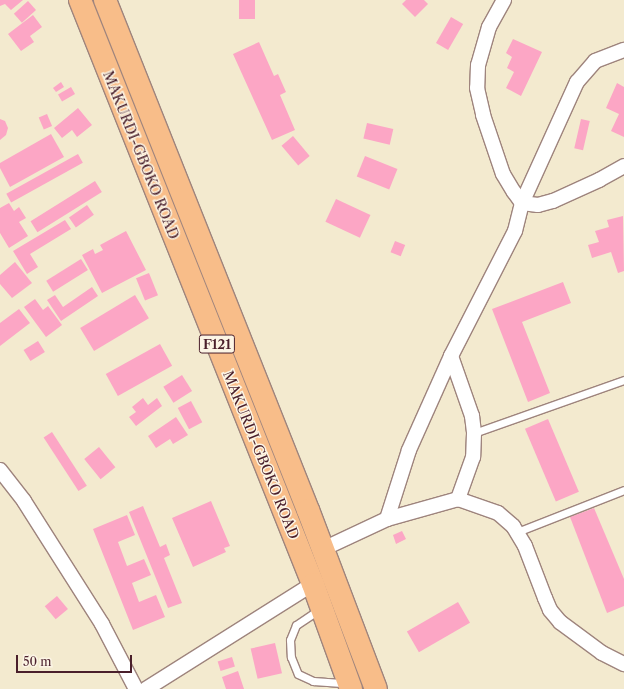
<!DOCTYPE html>
<html>
<head>
<meta charset="utf-8">
<style>
	body { margin:0 }
	#map { position:relative; width:624px; height:689px; overflow:hidden; background:#f3eacf; font-family:"Libre Caslon Text",serif }
	div>[style] { position:absolute }
	[style*='--x'] { left:calc(var(--x)*1px); top:calc(var(--y)*1px); width:calc(var(--w)*1px); rotate:calc(var(--a)*1deg) }
	.building>* { inset:0; background:#fca6c5; transform-origin:0 0 }
	.roads { filter:drop-shadow(1px 0 #9e847d) drop-shadow(-1px 0 #9e847d) drop-shadow(0 1px #9e847d) drop-shadow(0 -1px #9e847d) }
	.service>* { height:7px; margin:-3.5px; padding:0 3.5px; transform-origin:3.5px; border-radius:3.5px; background:#fff }
	.minor>* { height:14px; margin:-7px; padding:0 7px; transform-origin:7px; border-radius:7px; background:#fff }
	.primary>* { height:22px; margin:-11px; padding:0 11px; transform-origin:11px; border-radius:11px; background:#f8bd89 }
	span { translate:-50% -50%; white-space:nowrap; text-align:center; line-height:1.15; -webkit-text-stroke:3px #fcf5e5; paint-order:stroke }
	.shield-label span { padding:1px 3px; background:#fcf5e5; border:1px solid; border-radius:3px; -webkit-text-stroke-width:0 }
	.shield-label { font-size:13px; color:#4a1f2b; font-weight:700 }
	.street-label { font-size:14px; color:#4a1f2b }
	.scale { position:absolute; left:16px; top:655px; width:116px; height:18px; box-sizing:border-box; border:2px solid #4a1f2b; border-top:0; padding-left:5px; font-size:12px; line-height:14px; white-space:nowrap; color:#4a1f2b; -webkit-text-stroke:3px #fcf5e5; paint-order:stroke }
</style>
</head>
<body>
<div id="map">
	<div class="building">
		<div style="clip-path:polygon(0 0,23px 0,11px 10px,5px 4px,0 6px)"></div>
		<div style="left:239px;top:0;width:16px;height:19px"></div>
		<div style="clip-path:polygon(406px 0,424px 0,428px 4px,415px 17px,402px 4px)"></div>
		<div style="left:28px;top:1px;width:12px;height:19px;rotate:48deg"></div>
		<div style="clip-path:polygon(33px 15px,42px 27px,30px 36px,34px 42px,21px 51px,8px 34px)"></div>
		<div style="left:451px;top:17px;width:14px;height:30px;rotate:30deg"></div>
		<div style="clip-path:polygon(513px 39px,542px 52px,521px 96px,506px 88px,514px 72px,507px 68px,512px 57px,506px 53px)"></div>
		<div style="clip-path:polygon(259px 42px,274px 76px,278px 74px,286px 92px,280px 95px,295px 130px,272px 140px,233px 54px)"></div>
		<div style="clip-path:polygon(61px 82px,64px 87px,56px 92px,53px 88px)"></div>
		<div style="clip-path:polygon(617px 83px,624px 87px,624px 137px,611px 131px,619px 114px,606px 108px)"></div>
		<div style="left:71px;top:87px;width:8px;height:15px;rotate:60deg"></div>
		<div style="clip-path:polygon(78px 108px,92px 125px,77px 137px,72px 130px,62px 138px,54px 128px)"></div>
		<div style="left:47px;top:114px;width:13px;height:9px;rotate:67deg"></div>
		<div style="clip-path:polygon(0 119px,5px 121px,8px 128px,6px 135px,0 140px)"></div>
		<div style="left:581px;top:119px;width:9px;height:30px;rotate:13deg"></div>
		<div style="left:367px;top:123px;width:27px;height:16px;rotate:13deg"></div>
		<div style="clip-path:polygon(51px 134px,64px 157px,10px 187px,0 168px,0 163px)"></div>
		<div style="left:293px;top:136px;width:26px;height:15px;rotate:50deg"></div>
		<div style="left:78px;top:154px;width:10px;height:82px;rotate:61deg"></div>
		<div style="left:365px;top:156px;width:35px;height:22px;rotate:22deg"></div>
		<div style="left:95px;top:181px;width:13px;height:76px;rotate:58deg"></div>
		<div style="left:336px;top:199px;width:38px;height:25px;rotate:25deg"></div>
		<div style="clip-path:polygon(9px 203px,14px 211px,19px 207px,26px 218px,19px 222px,28px 236px,9px 248px,0 233px,0 208px)"></div>
		<div style="left:87px;top:205px;width:12px;height:22px;rotate:55deg"></div>
		<div style="clip-path:polygon(623px 216px,624px 271px,618px 273px,611px 252px,592px 258px,588px 245px,599px 242px,595px 231px,609px 227px,607px 220px)"></div>
		<div style="clip-path:polygon(65px 220px,71px 229px,30px 254px,38px 267px,27px 274px,13px 251px)"></div>
		<div style="clip-path:polygon(126px 231px,146px 270px,102px 293px,82px 255px,93px 249px,95px 254px,103px 250px,100px 245px)"></div>
		<div style="left:395px;top:241px;width:11px;height:12px;rotate:22deg"></div>
		<div style="left:81px;top:259px;width:13px;height:41px;rotate:58deg"></div>
		<div style="clip-path:polygon(15px 262px,32px 283px,12px 298px,0 284px,0 275px)"></div>
		<div style="left:149px;top:273px;width:24px;height:14px;rotate:68deg"></div>
		<div style="clip-path:polygon(563px 282px,571px 303px,522px 322px,550px 393px,528px 402px,492px 309px)"></div>
		<div style="clip-path:polygon(92px 287px,98px 296px,61px 321px,47px 300px,55px 295px,63px 307px)"></div>
		<div style="left:135px;top:295px;width:27px;height:64px;rotate:59deg"></div>
		<div style="clip-path:polygon(35px 299px,43px 310px,48px 306px,62px 325px,46px 337px,24px 307px)"></div>
		<div style="clip-path:polygon(19px 309px,30px 323px,0 346px,0 323px)"></div>
		<div style="left:38px;top:341px;width:13px;height:17px;rotate:58deg"></div>
		<div style="left:160px;top:344px;width:25px;height:62px;rotate:61deg"></div>
		<div style="left:182px;top:375px;width:19px;height:22px;rotate:58deg"></div>
		<div style="clip-path:polygon(143px 398px,148px 405px,157px 398px,162px 406px,136px 426px,129px 417px,136px 412px,132px 407px)"></div>
		<div style="left:191px;top:401px;width:24px;height:15px;rotate:62deg"></div>
		<div style="clip-path:polygon(176px 417px,188px 435px,173px 444px,170px 439px,156px 448px,148px 436px)"></div>
		<div style="left:548px;top:419px;width:79px;height:25px;rotate:67deg"></div>
		<div style="left:52px;top:432px;width:64px;height:10px;rotate:57deg"></div>
		<div style="left:99px;top:447px;width:26px;height:19px;rotate:51deg"></div>
		<div style="clip-path:polygon(211px 501px,230px 546px,224px 548px,226px 552px,193px 567px,172px 518px)"></div>
		<div style="clip-path:polygon(143px 506px,160px 547px,166px 544px,170px 555px,164px 558px,182px 603px,168px 608px,129px 512px)"></div>
		<div style="clip-path:polygon(594px 508px,624px 579px,624px 606px,607px 613px,570px 517px)"></div>
		<div style="clip-path:polygon(127px 515px,135px 535px,118px 542px,127px 566px,144px 559px,151px 575px,132px 583px,139px 602px,156px 595px,165px 617px,133px 630px,93px 529px)"></div>
		<div style="clip-path:polygon(402px 531px,406px 539px,396px 544px,393px 535px)"></div>
		<div style="left:57px;top:596px;width:17px;height:16px;rotate:50deg"></div>
		<div style="left:458px;top:602px;width:24px;height:59px;rotate:60deg"></div>
		<div style="left:275px;top:643px;width:31px;height:25px;rotate:77deg"></div>
		<div style="left:232px;top:657px;width:10px;height:15px;rotate:73deg"></div>
		<div style="clip-path:polygon(238px 671px,244px 689px,226px 689px,222px 677px)"></div>
	</div>
	<div class="roads">
		<div class="service">
			<div style="--x:474;--y:433;--w:159;--a:-19.5"></div>
			<div style="--x:517;--y:532;--w:115;--a:-21.4"></div>
			<div style="--x:320;--y:609;--w:29;--a:146"></div>
			<div style="--x:296;--y:625;--w:16;--a:112"></div>
			<div style="--x:290;--y:640;--w:17;--a:87"></div>
			<div style="--x:291;--y:657;--w:18;--a:68"></div>
			<div style="--x:298;--y:674;--w:17;--a:25"></div>
			<div style="--x:313;--y:681;--w:32;--a:4"></div>
		</div>
		<div class="minor">
			<div style="--x:504;--y:0;--w:31;--a:119"></div>
			<div style="--x:489;--y:27;--w:40;--a:106"></div>
			<div style="--x:478;--y:65;--w:23;--a:92"></div>
			<div style="--x:477;--y:88;--w:28;--a:77"></div>
			<div style="--x:483;--y:115;--w:62;--a:71.3"></div>
			<div style="--x:503;--y:174;--w:21;--a:59"></div>
			<div style="--x:514;--y:192;--w:14;--a:54"></div>
			<div style="--x:522;--y:203;--w:16;--a:7"></div>
			<div style="--x:538;--y:205;--w:16;--a:-15"></div>
			<div style="--x:553;--y:201;--w:51;--a:-24.5"></div>
			<div style="--x:599;--y:180;--w:29;--a:-29"></div>
			<div style="--x:451;--y:356;--w:64;--a:70.7"></div>
			<div style="--x:472;--y:416;--w:17;--a:83"></div>
			<div style="--x:474;--y:433;--w:24;--a:92"></div>
			<div style="--x:473;--y:457;--w:45;--a:109.7"></div>
			<div style="--x:0;--y:470;--w:39;--a:52"></div>
			<div style="--x:24;--y:501;--w:146;--a:57.6"></div>
			<div style="--x:102;--y:624;--w:73;--a:62.4"></div>
			<div style="--x:387;--y:519;--w:74;--a:-15.7"></div>
			<div style="--x:458;--y:499;--w:42;--a:19.3"></div>
			<div style="--x:498;--y:513;--w:20;--a:41"></div>
			<div style="--x:513;--y:526;--w:23;--a:59"></div>
			<div style="--x:525;--y:546;--w:56;--a:69"></div>
			<div style="--x:545;--y:598;--w:13;--a:67"></div>
			<div style="--x:550;--y:610;--w:16;--a:50"></div>
			<div style="--x:560;--y:622;--w:52;--a:36.4"></div>
			<div style="--x:602;--y:653;--w:25;--a:27"></div>
			<div style="--x:323;--y:549;--w:71;--a:-25.1"></div>
			<div style="--x:387;--y:519;--w:72;--a:-72.3"></div>
			<div style="--x:409;--y:450;--w:103;--a:-65.9"></div>
			<div style="--x:451;--y:356;--w:140;--a:-62.9"></div>
			<div style="--x:515;--y:231;--w:29;--a:-76"></div>
			<div style="--x:522;--y:203;--w:133;--a:-65.6"></div>
			<div style="--x:577;--y:82;--w:28;--a:-49"></div>
			<div style="--x:595;--y:61;--w:31;--a:-21"></div>
			<div style="--x:146;--y:689;--w:197;--a:-32.2"></div>
		</div>
		<div class="primary">
			<div style="--x:80;--y:0;--w:629;--a:68.25"></div>
			<div style="--x:313;--y:584;--w:112;--a:70.1"></div>
			<div style="--x:105;--y:0;--w:549;--a:68.3"></div>
			<div style="--x:308;--y:510;--w:191;--a:69.2"></div>
		</div>
	</div>
	<div class="shield-label">
		<span style="left:217px;top:344px">F121</span>
	</div>
	<div class="street-label">
		<span style="left:141px;top:155px;rotate:68deg">MAKURDI-GBOKO ROAD</span>
		<span style="left:261px;top:455px;rotate:68deg">MAKURDI-GBOKO ROAD</span>
	</div>
	<div class="scale">50 m</div>
</div>
</body>
</html>
